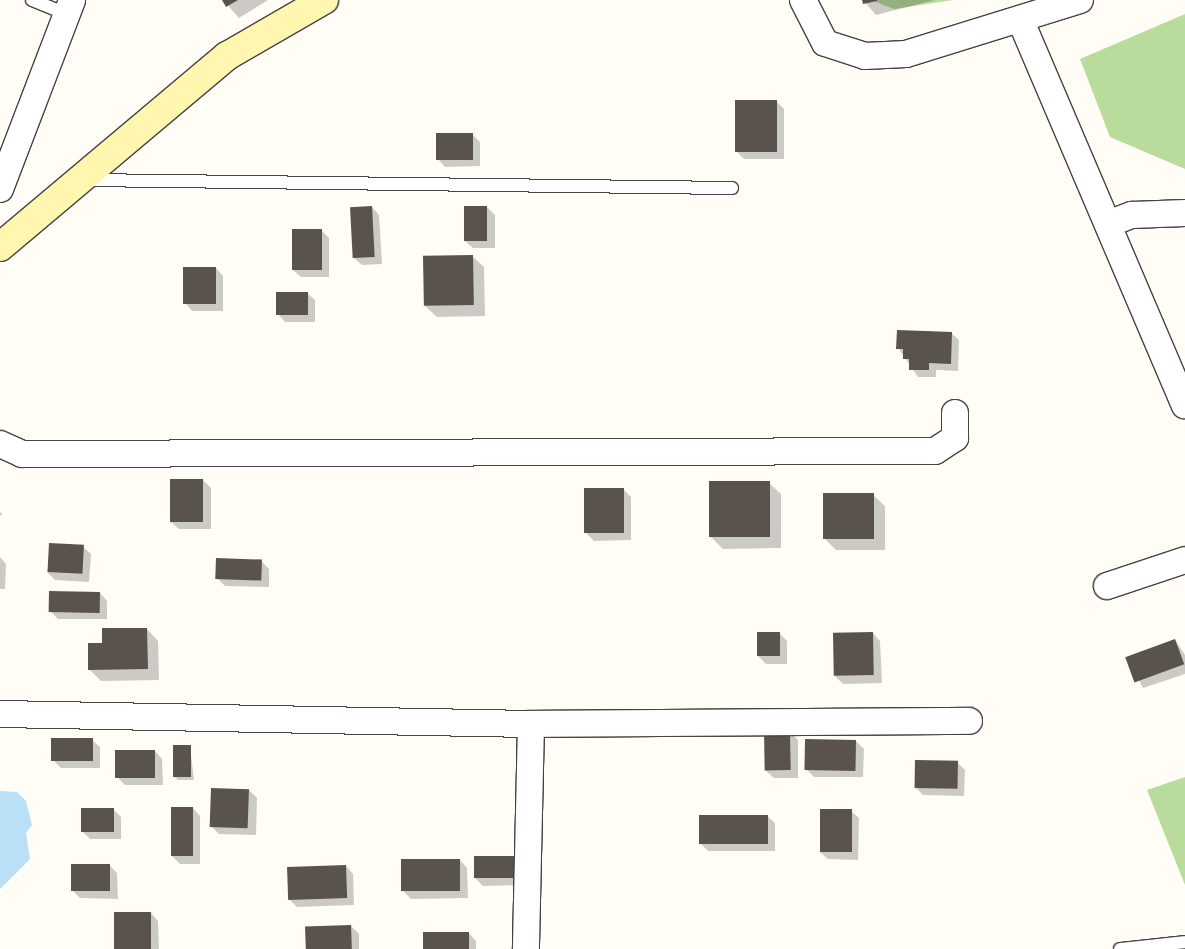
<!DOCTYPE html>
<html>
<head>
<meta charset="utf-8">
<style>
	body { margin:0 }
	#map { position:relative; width:1185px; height:949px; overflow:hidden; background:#fffdf5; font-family:"Libre Baskerville",serif }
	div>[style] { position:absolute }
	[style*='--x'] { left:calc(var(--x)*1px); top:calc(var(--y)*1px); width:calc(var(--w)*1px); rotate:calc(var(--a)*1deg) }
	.forest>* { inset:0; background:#b9dc9c }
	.water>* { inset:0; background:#b9e0f7 }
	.shadow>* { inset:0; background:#0003; transform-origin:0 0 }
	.building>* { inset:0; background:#5a524d; transform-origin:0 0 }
	.roads { filter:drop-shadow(1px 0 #444) drop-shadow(-1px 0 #444) drop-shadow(0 1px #444) drop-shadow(0 -1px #444) }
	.lane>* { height:12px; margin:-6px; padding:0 6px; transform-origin:6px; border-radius:6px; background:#fff }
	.street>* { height:26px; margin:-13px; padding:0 13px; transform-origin:13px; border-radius:13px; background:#fff }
	.secondary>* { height:28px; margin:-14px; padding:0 14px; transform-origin:14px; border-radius:14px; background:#fff6b0 }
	span { translate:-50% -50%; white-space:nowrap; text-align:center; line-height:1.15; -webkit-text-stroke:5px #fff; paint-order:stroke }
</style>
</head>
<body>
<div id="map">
	<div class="forest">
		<div style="clip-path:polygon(871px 0,953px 0,894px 9px)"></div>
		<div style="clip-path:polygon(1185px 14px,1185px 169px,1110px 137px,1080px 59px)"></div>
		<div style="clip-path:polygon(1185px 777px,1185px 885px,1147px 790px)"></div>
	</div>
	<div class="water">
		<div style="clip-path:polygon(0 791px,17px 792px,26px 801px,32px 825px,26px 833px,30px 859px,0 889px)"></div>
	</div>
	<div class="shadow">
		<div style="clip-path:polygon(223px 0,268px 0,239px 18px)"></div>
		<div style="clip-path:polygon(863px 0,935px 0,876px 15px)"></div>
		<div style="clip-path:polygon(776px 101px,784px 109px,784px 159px,744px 159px,736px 151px)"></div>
		<div style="clip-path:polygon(472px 134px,480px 142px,480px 166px,445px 167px,438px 159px)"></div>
		<div style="clip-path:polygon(372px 207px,379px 215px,382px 264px,362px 265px,354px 258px)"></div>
		<div style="clip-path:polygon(487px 207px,495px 215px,495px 248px,473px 248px,465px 241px)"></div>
		<div style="clip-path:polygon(321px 230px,329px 238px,329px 277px,301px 277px,293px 270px)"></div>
		<div style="clip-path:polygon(472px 256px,484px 267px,485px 316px,437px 317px,425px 306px)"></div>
		<div style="clip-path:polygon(216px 268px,223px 276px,223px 311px,192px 311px,185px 303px)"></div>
		<div style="clip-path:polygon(307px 293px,315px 300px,315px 322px,285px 322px,278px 314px)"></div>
		<div style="clip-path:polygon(951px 333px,959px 340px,958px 371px,936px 370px,936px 377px,918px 377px,898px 348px)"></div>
		<div style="clip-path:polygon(203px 480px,211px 488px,211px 529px,179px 529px,171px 522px)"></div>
		<div style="clip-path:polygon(769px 483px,781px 494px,781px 548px,723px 549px,711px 537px)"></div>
		<div style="clip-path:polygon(623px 489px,631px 497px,631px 540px,594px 541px,586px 533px)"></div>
		<div style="clip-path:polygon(873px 495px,885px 506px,885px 550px,836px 550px,825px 539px)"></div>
		<div style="left:0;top:512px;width:3px;height:25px;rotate:45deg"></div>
		<div style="clip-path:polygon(83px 547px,91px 554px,89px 582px,55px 580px,47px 572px)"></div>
		<div style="clip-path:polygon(0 557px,6px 564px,5px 589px,0 589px)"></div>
		<div style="clip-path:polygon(261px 561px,269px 569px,269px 587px,225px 586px,217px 578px)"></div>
		<div style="clip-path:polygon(100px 593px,107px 601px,107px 619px,58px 619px,50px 611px)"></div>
		<div style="clip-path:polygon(147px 629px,158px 641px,159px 680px,101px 681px,89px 669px,103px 644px)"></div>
		<div style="clip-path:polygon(779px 633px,787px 641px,787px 664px,766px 664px,758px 656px)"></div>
		<div style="clip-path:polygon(873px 633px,880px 641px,882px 683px,843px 684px,835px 676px)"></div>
		<div style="clip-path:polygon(1175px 640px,1185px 655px,1185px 674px,1143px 688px,1127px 657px)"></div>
		<div style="clip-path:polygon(790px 732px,798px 740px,798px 778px,774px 778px,766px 771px)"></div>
		<div style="clip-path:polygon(92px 740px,100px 747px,100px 768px,61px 768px,53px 760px)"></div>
		<div style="clip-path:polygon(856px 741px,864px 749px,863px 777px,814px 777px,806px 769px)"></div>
		<div style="clip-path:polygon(190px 746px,194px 780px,178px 780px,174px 776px)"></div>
		<div style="clip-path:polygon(155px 751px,162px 759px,163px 785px,125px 785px,117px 777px)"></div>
		<div style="clip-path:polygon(958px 763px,965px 770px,964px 796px,923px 795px,915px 787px)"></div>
		<div style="clip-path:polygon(249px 790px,257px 798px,256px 835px,219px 834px,212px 827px)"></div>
		<div style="clip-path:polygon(193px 808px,200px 816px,200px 864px,180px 864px,172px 856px)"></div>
		<div style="clip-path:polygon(113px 809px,121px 817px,121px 839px,90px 839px,82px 831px)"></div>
		<div style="clip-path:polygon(851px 811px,859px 818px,858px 860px,828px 859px,820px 852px)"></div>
		<div style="clip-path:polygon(767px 816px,775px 823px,775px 851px,708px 851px,700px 843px)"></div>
		<div style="clip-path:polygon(518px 857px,526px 885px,483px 886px,475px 878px)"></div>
		<div style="clip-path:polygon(460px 860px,467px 868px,468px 898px,411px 899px,403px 891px)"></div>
		<div style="clip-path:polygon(109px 865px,117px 873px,118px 899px,80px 898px,73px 891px)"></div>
		<div style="clip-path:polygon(346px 866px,353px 874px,354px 905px,297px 907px,289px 899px)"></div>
		<div style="clip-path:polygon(151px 913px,158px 921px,159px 949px,115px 949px)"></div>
		<div style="clip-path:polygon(351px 926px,359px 934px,359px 949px,306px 949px)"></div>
		<div style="clip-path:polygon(469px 933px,476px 941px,476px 949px,424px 949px)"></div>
	</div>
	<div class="building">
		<div style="clip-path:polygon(222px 0,238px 0,226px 7px)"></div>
		<div style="clip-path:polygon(862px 0,877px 0,877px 1px,863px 4px)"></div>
		<div style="left:735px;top:100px;width:42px;height:52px"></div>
		<div style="left:436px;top:133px;width:37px;height:27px"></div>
		<div style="left:372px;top:206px;width:51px;height:22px;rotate:87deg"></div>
		<div style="left:464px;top:206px;width:23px;height:35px"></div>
		<div style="left:292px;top:229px;width:30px;height:41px"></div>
		<div style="left:473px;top:255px;width:50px;height:50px;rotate:89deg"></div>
		<div style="left:183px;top:267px;width:33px;height:37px"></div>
		<div style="left:276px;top:292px;width:32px;height:23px"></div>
		<div style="clip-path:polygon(897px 330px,952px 332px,951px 364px,929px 363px,929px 370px,909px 370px,909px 359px,903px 359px,903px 349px,896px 349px)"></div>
		<div style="left:170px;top:479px;width:33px;height:43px"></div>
		<div style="left:770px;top:481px;width:56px;height:61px;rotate:90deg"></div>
		<div style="left:584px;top:488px;width:40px;height:45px"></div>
		<div style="left:823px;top:493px;width:51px;height:46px"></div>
		<div style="left:49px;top:543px;width:35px;height:29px;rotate:3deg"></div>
		<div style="left:216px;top:558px;width:46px;height:21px;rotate:2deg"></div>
		<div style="left:49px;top:591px;width:51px;height:21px;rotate:1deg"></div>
		<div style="clip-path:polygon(102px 628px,147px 628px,148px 669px,88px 670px,88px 643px,102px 643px)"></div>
		<div style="left:757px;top:632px;width:23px;height:24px"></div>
		<div style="left:873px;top:632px;width:43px;height:40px;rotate:89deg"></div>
		<div style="left:1175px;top:639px;width:27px;height:53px;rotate:70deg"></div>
		<div style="left:790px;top:731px;width:39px;height:26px;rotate:89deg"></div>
		<div style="left:51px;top:738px;width:42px;height:23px"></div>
		<div style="left:805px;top:739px;width:51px;height:31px;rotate:1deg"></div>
		<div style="left:173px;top:745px;width:18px;height:32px"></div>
		<div style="left:115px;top:750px;width:40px;height:28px"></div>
		<div style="left:915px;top:760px;width:43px;height:28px;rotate:1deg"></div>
		<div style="left:211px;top:788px;width:38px;height:39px;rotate:2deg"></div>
		<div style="left:171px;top:807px;width:22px;height:49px"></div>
		<div style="left:114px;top:808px;width:24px;height:33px;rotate:90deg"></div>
		<div style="left:820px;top:809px;width:32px;height:43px"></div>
		<div style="left:699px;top:815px;width:69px;height:29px"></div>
		<div style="left:474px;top:856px;width:44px;height:22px"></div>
		<div style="left:460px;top:859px;width:32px;height:59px;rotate:90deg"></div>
		<div style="left:71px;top:864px;width:39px;height:27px"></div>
		<div style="left:346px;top:865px;width:33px;height:59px;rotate:88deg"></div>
		<div style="left:114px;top:912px;width:37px;height:37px"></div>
		<div style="left:351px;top:925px;width:24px;height:46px;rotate:88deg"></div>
		<div style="left:423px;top:932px;width:46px;height:17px"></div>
	</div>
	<div class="roads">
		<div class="lane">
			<div style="--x:32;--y:0;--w:37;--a:22"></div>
			<div style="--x:85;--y:180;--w:647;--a:0.71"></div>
			<div style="--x:1120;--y:949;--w:65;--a:-6.1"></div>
		</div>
		<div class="street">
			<div style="--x:803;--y:0;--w:48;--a:62.9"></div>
			<div style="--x:825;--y:43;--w:42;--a:18"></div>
			<div style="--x:865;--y:56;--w:41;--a:-2.8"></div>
			<div style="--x:906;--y:54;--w:182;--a:-17.2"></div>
			<div style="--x:1020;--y:19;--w:420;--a:66.9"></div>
			<div style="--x:0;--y:189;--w:202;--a:-69.1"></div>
			<div style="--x:1108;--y:224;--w:26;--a:-21"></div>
			<div style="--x:1132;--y:215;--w:53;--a:-2.2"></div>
			<div style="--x:0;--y:444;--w:24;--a:24"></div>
			<div style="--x:22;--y:454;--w:913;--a:-0.19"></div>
			<div style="--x:935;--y:451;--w:24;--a:-33"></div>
			<div style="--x:955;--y:438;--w:25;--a:-90"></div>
			<div style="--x:1107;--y:586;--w:82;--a:-18.4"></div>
			<div style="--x:0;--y:714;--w:531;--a:1.08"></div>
			<div style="--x:531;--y:724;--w:225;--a:91.3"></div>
			<div style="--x:531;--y:724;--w:438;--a:-0.4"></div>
		</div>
		<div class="secondary">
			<div style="--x:0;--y:247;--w:297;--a:-40.1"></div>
			<div style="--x:227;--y:56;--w:112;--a:-30"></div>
		</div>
	</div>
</div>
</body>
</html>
